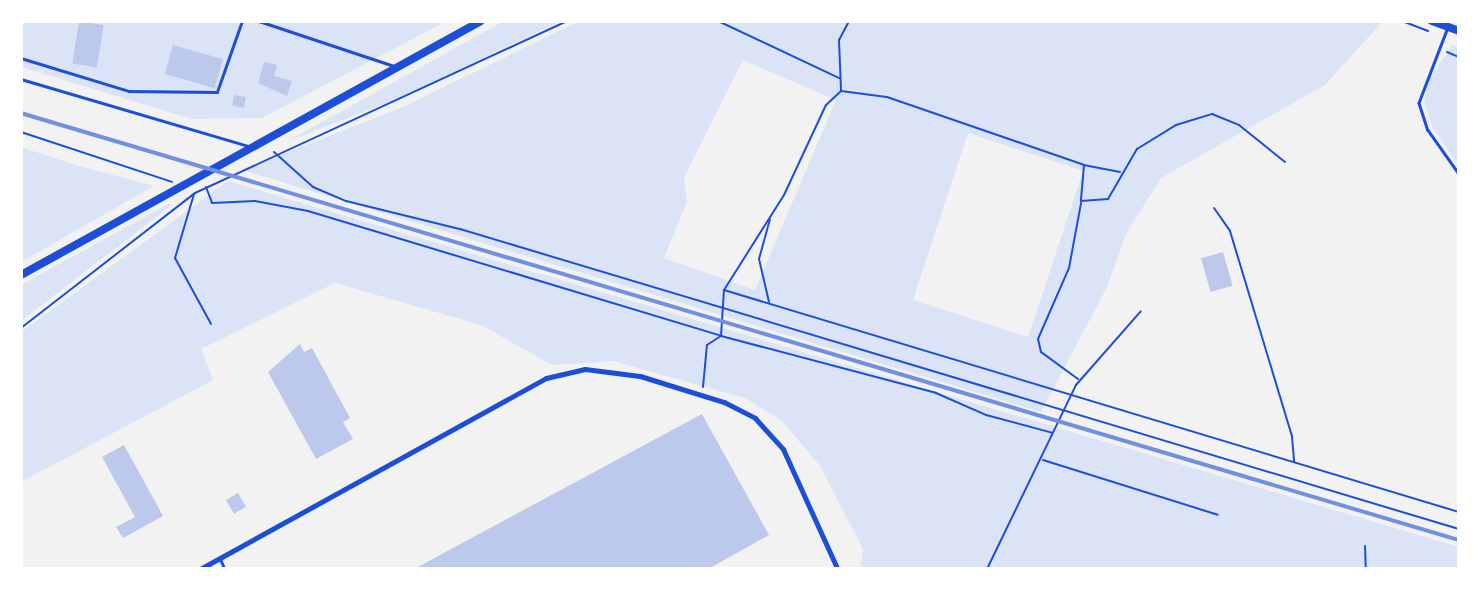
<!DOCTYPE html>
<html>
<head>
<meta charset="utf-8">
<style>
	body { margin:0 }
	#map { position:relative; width:1480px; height:590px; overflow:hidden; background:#f2f2f2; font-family:"Public Sans",sans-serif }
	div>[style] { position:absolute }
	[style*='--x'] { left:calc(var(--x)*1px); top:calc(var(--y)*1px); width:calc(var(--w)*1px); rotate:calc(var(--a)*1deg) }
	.green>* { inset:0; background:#dbe4f7 }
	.building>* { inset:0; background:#bdc9ec; transform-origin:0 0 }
	.path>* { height:2px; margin:-1px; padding:0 1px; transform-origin:1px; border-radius:1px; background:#1d4ed8 }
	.service>* { height:2.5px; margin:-1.25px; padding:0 1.25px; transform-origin:1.25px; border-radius:1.25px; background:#1d4ed8 }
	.minor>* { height:5px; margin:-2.5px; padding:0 2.5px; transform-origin:2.5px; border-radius:2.5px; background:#1d4ed8 }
	.secondary>* { height:8px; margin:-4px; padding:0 4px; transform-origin:4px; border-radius:4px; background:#1d4ed8 }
	.rail>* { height:3.5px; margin:-1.75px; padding:0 1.75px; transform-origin:1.75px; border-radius:1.75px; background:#7290e2 }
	span { translate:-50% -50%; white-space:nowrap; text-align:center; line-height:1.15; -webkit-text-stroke:7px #fff; paint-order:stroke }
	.frame { position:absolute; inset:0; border:23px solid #fff; pointer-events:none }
</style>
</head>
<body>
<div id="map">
	<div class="green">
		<div style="clip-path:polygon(21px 21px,447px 21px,262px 118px,192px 119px,21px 67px)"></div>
		<div style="clip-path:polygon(504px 21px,561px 21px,399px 98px,286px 142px)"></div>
		<div style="clip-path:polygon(evenodd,579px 21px,1383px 21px,1325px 85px,1161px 178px,1126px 234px,1107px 287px,1041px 412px,242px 170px,403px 107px,579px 21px,743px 60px,836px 100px,755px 290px,664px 258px,687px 202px,684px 178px,743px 60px,579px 21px,968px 133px,1083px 171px,1028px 337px,913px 300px,968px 133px)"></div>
		<div style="clip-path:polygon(1452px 45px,1459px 48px,1459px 166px,1433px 128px,1424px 101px,1429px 80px)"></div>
		<div style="clip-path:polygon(21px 147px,76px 165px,154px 186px,21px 262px)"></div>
		<div style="clip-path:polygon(228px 181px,1459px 547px,1459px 569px,860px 569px,863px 549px,820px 466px,782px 421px,745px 398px,613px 361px,552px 365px,481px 325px,335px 283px,201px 349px,213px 380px,21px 482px,21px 332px)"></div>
		<div style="clip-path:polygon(168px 204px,172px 205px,21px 321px,21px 285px)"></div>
	</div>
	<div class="building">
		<div style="left:79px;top:21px;width:25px;height:43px;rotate:9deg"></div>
		<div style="left:173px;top:45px;width:52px;height:30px;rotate:16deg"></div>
		<div style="clip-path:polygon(264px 62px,277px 65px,274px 76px,292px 81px,287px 96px,258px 83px)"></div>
		<div style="left:234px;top:95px;width:12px;height:11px;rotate:9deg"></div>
		<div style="left:1223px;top:252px;width:35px;height:23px;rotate:74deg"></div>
		<div style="clip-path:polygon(300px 344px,304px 352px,312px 348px,350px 418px,343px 422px,353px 439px,316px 459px,268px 372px)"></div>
		<div style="clip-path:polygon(702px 414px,769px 535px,708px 569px,414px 569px)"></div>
		<div style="clip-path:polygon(124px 445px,163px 516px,123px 538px,116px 527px,135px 517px,102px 457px)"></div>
		<div style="left:238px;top:493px;width:16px;height:14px;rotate:60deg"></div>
	</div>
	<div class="path">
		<div style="--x:718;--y:21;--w:134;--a:25.2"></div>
		<div style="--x:1402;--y:21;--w:28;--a:21"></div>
		<div style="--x:1447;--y:52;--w:13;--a:23"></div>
		<div style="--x:841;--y:90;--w:50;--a:-92.3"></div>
		<div style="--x:839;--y:40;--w:21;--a:-62"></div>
		<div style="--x:21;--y:132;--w:159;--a:18.3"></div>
		<div style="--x:274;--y:152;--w:52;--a:41.9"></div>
		<div style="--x:313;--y:187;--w:36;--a:23"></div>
		<div style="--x:346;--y:201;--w:117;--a:13.8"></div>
		<div style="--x:460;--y:229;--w:1043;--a:16.72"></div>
		<div style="--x:1120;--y:172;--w:37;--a:-169"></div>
		<div style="--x:1084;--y:165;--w:36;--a:95"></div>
		<div style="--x:1081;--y:201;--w:27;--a:-4"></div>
		<div style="--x:1108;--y:199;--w:58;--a:-59.9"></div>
		<div style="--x:1137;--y:149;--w:46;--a:-31.6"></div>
		<div style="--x:1176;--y:125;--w:38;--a:-17"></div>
		<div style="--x:1212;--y:114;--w:29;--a:22"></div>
		<div style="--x:1239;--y:125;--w:59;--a:38.8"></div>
		<div style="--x:206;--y:187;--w:17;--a:69"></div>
		<div style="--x:212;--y:203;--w:43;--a:-2.7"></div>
		<div style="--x:255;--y:201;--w:54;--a:10.7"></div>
		<div style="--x:308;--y:211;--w:432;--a:16.8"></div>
		<div style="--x:721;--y:336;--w:222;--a:14.8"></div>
		<div style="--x:936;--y:393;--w:55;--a:23.7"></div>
		<div style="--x:986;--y:415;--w:69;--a:15"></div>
		<div style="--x:194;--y:194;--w:67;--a:106.5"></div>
		<div style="--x:175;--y:258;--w:75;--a:61.4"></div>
		<div style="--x:1214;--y:208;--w:28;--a:55"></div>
		<div style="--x:1230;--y:231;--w:215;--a:73.2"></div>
		<div style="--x:1292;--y:437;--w:25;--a:85"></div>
		<div style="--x:724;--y:290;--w:768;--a:16.81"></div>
		<div style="--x:769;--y:302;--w:44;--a:-103.1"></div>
		<div style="--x:759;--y:259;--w:41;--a:-74.6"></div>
		<div style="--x:21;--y:328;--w:220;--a:-37.8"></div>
		<div style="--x:195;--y:193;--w:410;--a:-24.8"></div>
		<div style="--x:1078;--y:379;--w:46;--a:-143.9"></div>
		<div style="--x:1041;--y:352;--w:13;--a:-103"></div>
		<div style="--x:1038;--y:339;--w:77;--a:-66.4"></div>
		<div style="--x:1069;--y:268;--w:66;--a:-79.5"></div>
		<div style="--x:703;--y:387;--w:42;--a:-84.6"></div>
		<div style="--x:707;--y:345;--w:17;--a:-33"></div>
		<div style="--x:721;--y:336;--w:46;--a:-86.3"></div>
		<div style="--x:724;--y:290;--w:112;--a:-57.7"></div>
		<div style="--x:784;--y:195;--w:99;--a:-65"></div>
		<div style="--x:826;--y:105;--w:21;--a:-43"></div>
		<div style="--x:841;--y:91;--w:46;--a:7.4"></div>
		<div style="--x:887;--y:97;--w:208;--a:19"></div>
		<div style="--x:1043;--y:460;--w:183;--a:17.4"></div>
		<div style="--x:1365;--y:546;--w:23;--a:88"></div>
		<div style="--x:987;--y:569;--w:204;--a:-64.2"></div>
		<div style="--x:1076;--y:385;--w:98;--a:-48.7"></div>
	</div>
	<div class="service">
		<div style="--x:259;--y:21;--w:142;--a:18.4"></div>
		<div style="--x:1447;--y:30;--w:78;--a:111"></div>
		<div style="--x:1419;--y:103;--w:28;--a:72"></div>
		<div style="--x:1428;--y:130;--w:54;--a:54.8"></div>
		<div style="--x:21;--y:58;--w:113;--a:17"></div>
		<div style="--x:129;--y:91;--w:88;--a:0.7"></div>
		<div style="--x:217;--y:92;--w:75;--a:-70.6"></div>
		<div style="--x:21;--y:79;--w:238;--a:16.4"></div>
		<div style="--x:220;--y:558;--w:12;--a:66"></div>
	</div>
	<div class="minor">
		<div style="--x:200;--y:569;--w:395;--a:-28.9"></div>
		<div style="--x:546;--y:378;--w:40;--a:-13"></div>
		<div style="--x:585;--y:369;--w:55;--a:7.3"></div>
		<div style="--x:640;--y:376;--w:88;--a:17.2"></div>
		<div style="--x:724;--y:402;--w:35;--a:27"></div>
		<div style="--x:755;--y:418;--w:42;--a:47.9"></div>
		<div style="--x:783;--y:449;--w:131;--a:65.6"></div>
	</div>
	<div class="secondary">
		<div style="--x:1432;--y:21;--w:29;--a:20"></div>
		<div style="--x:21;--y:275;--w:525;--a:-28.91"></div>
	</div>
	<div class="rail">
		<div style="--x:21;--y:113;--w:1500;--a:16.54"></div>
	</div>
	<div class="frame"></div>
</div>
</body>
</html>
